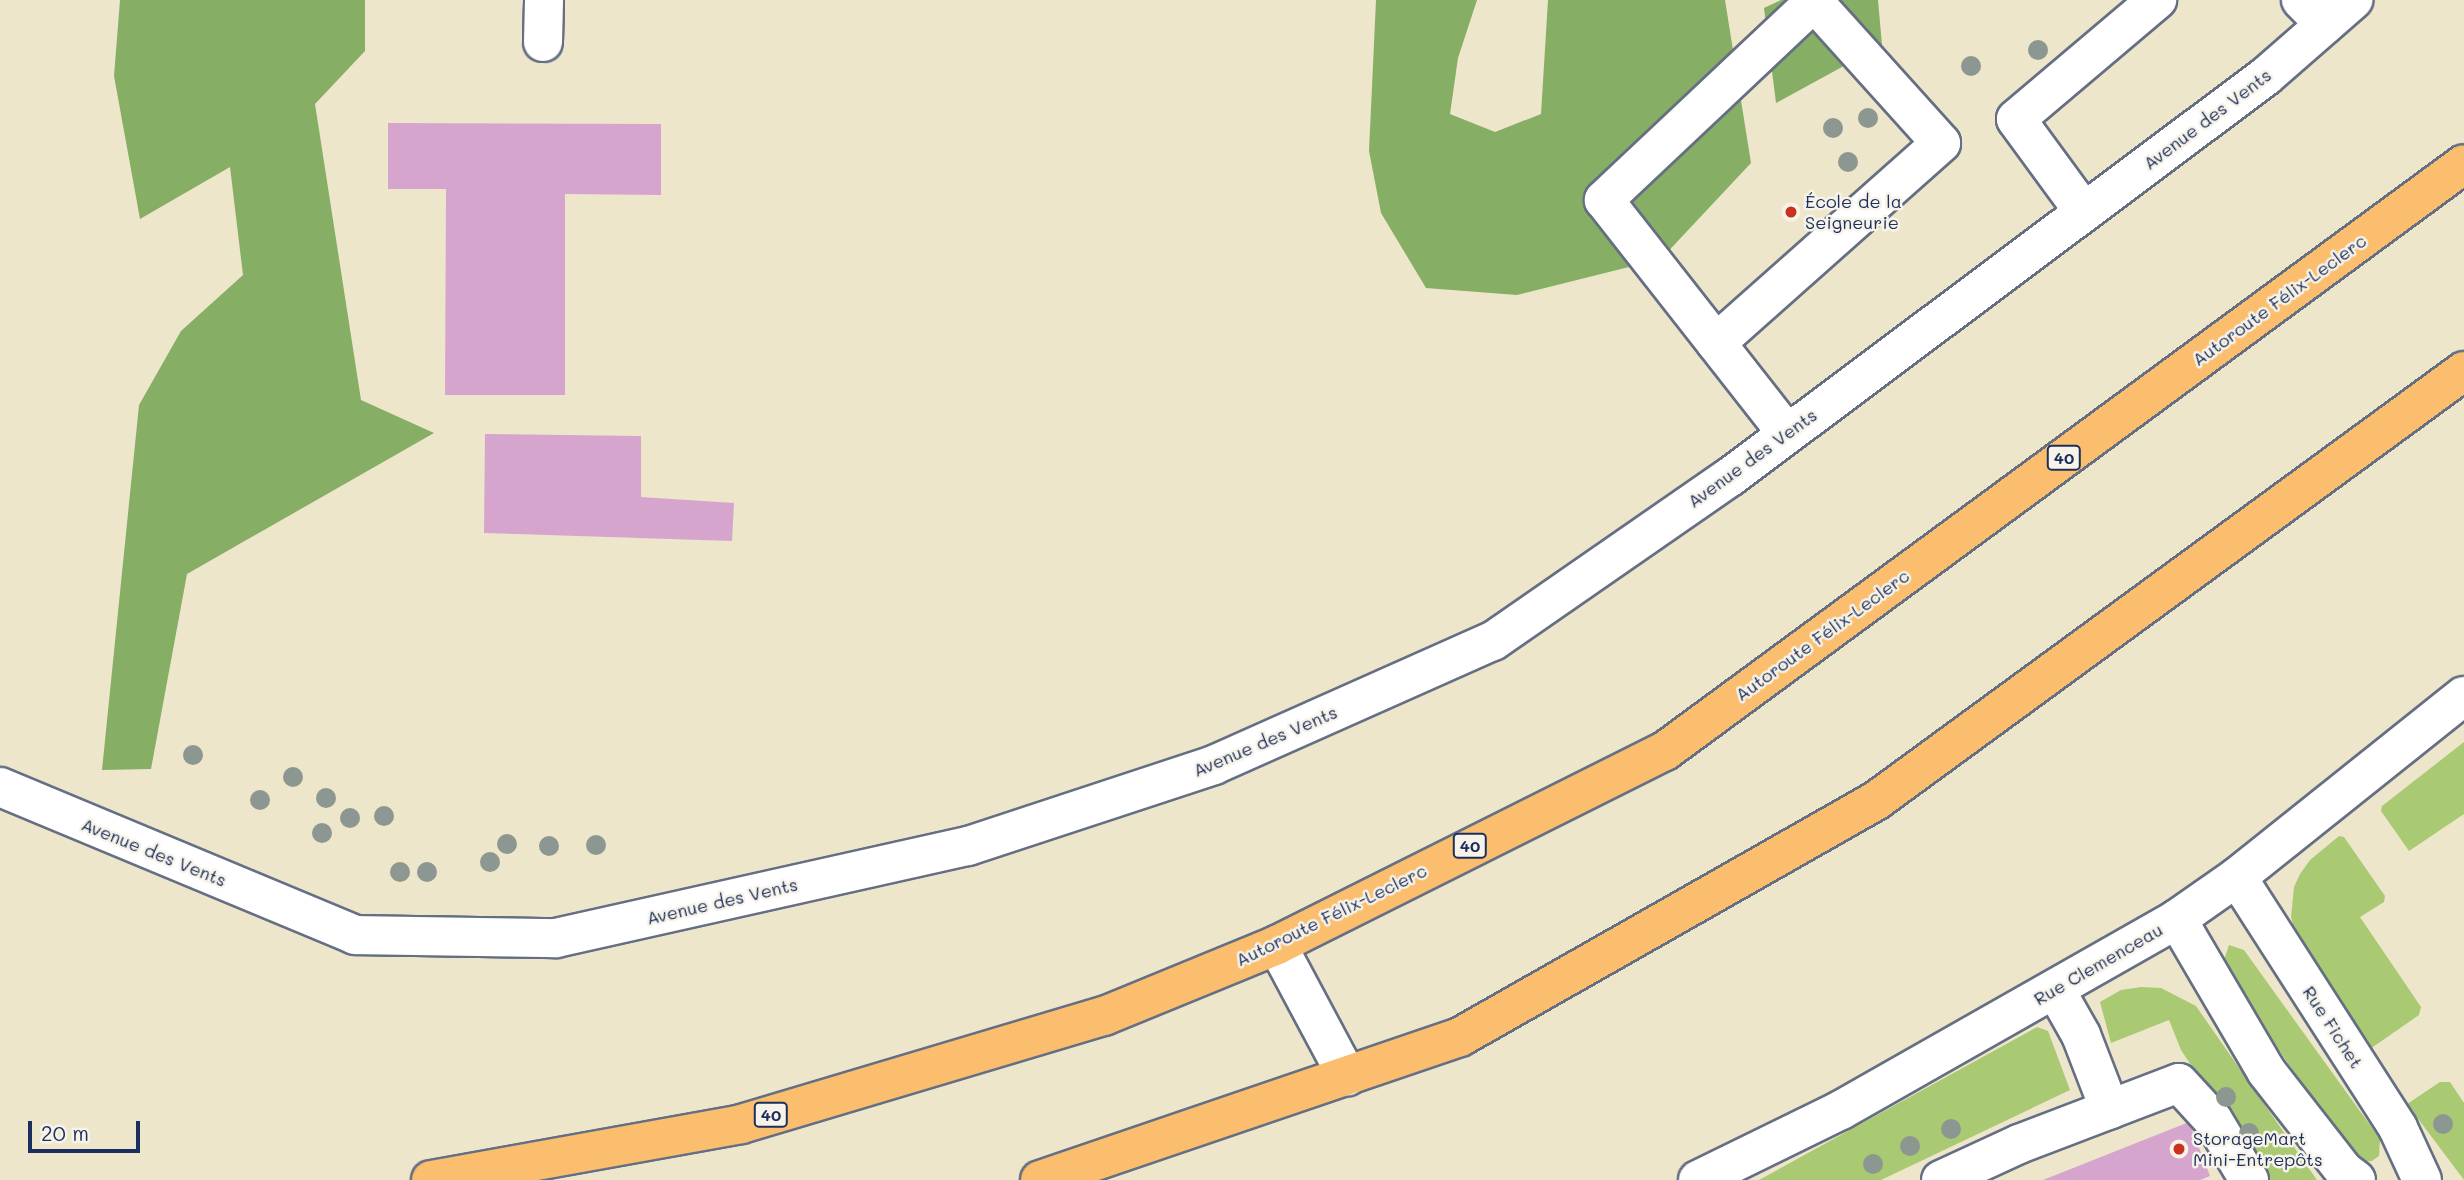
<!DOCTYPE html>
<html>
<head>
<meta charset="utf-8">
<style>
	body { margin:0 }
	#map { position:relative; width:2464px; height:1180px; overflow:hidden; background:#eee6cb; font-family:Mali,sans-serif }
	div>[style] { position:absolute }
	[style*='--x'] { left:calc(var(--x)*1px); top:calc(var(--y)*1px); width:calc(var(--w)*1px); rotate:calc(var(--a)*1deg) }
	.green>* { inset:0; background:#a9ca73 }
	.forest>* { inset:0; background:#86ae65 }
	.building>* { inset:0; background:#d6a5ce }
	.roads { filter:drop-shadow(2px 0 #656f84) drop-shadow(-2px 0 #656f84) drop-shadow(0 2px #656f84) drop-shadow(0 -2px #656f84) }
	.minor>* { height:38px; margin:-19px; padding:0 19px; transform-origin:19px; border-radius:19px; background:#fff }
	.highway>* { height:38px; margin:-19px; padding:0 19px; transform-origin:19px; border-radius:19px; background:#fabe6e }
	.trees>* { width:20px; height:20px; margin:-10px; border-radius:50%; background:#8d9792 }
	.dots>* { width:19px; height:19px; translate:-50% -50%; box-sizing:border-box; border:4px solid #f7f3e8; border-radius:50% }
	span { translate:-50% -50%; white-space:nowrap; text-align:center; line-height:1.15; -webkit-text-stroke:5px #f7f3e8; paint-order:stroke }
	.shield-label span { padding:2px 5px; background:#f7f3e8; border:2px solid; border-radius:5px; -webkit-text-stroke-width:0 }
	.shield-label { font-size:16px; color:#1b2f5e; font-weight:700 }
	.street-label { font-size:18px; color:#1b2f5e }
	.poi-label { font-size:18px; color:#1b2f5e }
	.left { translate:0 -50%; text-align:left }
	.scale { position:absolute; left:28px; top:1121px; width:112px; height:32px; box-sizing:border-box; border:4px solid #1b2f5e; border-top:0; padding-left:9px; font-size:21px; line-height:24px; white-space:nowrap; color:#1b2f5e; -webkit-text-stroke:5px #f7f3e8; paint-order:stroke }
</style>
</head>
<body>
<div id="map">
	<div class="green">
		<div style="clip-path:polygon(2464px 742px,2464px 814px,2409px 851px,2381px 811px,2382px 806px)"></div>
		<div style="clip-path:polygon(2339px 836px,2344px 837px,2385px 896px,2384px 902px,2360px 917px,2421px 1007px,2419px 1015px,2370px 1049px,2295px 933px,2291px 917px,2294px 887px,2300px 874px,2310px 860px)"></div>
		<div style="clip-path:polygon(2229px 945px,2244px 950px,2380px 1139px,2379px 1156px,2372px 1161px,2360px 1162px,2352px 1157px,2257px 1018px,2224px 960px)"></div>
		<div style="clip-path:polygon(2141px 987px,2161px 988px,2196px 1006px,2317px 1180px,2266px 1180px,2181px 1050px,2169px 1020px,2111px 1043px,2100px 1002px,2121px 990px)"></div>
		<div style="clip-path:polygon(2037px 1027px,2048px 1031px,2070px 1090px,1881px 1180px,1759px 1180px)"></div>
		<div style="clip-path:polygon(2440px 1082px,2450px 1082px,2464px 1103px,2464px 1180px,2407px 1104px)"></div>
	</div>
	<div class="forest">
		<div style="clip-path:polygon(120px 0,365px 0,365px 51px,315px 104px,361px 400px,434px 433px,187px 574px,151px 769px,102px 770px,139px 405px,181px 331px,243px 275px,230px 167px,140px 219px,114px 76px)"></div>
		<div style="clip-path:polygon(1376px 0,1477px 0,1458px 58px,1450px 114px,1495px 132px,1541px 114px,1548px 0,1725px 0,1751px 163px,1661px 259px,1517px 295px,1426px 288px,1381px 213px,1369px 151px)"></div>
		<div style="clip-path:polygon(1781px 0,1878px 0,1882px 45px,1776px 103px,1764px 8px)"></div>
	</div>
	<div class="building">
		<div style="clip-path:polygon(388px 123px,661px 124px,661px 195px,565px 194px,565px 395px,445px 395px,446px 189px,388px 189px)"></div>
		<div style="clip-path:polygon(485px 434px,641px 436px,641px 497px,734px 503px,732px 541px,484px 533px)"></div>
		<div style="clip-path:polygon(2189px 1122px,2210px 1176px,2200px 1180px,2043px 1180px)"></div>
	</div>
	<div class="roads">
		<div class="minor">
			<div style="--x:2301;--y:0;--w:34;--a:45"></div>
			<div style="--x:543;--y:42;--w:42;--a:-88.6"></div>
			<div style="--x:2084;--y:212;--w:115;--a:-126.2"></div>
			<div style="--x:2016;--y:119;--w:185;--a:-40.2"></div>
			<div style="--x:1716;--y:343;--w:301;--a:-41.6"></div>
			<div style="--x:1941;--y:143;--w:190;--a:-132"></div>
			<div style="--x:1814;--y:2;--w:289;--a:136.7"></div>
			<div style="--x:1604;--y:200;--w:296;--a:51.9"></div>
			<div style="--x:0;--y:787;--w:385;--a:22.6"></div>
			<div style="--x:355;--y:935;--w:201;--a:0.9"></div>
			<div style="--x:556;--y:938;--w:422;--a:-12.6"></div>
			<div style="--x:968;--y:846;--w:259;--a:-18.2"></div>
			<div style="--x:1214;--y:765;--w:305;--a:-24"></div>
			<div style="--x:1493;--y:641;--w:288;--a:-34.7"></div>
			<div style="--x:1730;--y:477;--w:669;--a:-36.8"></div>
			<div style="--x:2266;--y:76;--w:116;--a:-41.1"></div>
			<div style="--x:2237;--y:877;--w:298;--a:57.3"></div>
			<div style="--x:2398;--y:1128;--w:57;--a:65.2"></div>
			<div style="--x:2177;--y:919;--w:176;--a:59.6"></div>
			<div style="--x:2266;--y:1071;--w:127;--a:52"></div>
			<div style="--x:2344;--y:1171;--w:15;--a:37"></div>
			<div style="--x:1277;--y:945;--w:149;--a:61.9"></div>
			<div style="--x:2055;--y:989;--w:53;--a:60.5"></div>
			<div style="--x:2081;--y:1035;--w:80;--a:68.9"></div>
			<div style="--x:1698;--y:1180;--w:159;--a:-26.1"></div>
			<div style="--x:1841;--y:1110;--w:386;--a:-29.6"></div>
			<div style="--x:2177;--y:919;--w:73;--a:-35"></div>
			<div style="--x:2237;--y:877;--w:290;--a:-38.6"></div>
			<div style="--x:1941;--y:1180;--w:86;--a:-24.8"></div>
			<div style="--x:2019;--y:1144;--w:171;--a:-20.9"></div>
			<div style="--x:2179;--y:1083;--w:50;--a:47.4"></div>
			<div style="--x:2213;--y:1120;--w:70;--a:59"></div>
		</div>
		<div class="highway">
			<div style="--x:431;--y:1180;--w:315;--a:-10.2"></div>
			<div style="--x:741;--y:1124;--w:379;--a:-16.6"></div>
			<div style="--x:1104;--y:1016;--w:187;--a:-22.3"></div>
			<div style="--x:1277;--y:945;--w:434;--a:-26.6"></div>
			<div style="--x:1665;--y:751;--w:991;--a:-36.3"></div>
			<div style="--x:1040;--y:1180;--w:444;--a:-18.8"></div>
			<div style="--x:1460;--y:1037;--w:480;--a:-29.6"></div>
			<div style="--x:1877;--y:800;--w:727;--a:-36.16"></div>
		</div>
	</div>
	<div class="trees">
		<div style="left:2038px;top:50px"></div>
		<div style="left:1971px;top:66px"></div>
		<div style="left:1868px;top:118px"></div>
		<div style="left:1833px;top:128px"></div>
		<div style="left:1848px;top:162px"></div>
		<div style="left:193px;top:755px"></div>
		<div style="left:293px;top:777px"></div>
		<div style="left:326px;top:798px"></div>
		<div style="left:260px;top:800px"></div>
		<div style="left:384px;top:816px"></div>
		<div style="left:350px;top:818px"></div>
		<div style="left:322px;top:833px"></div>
		<div style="left:507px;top:844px"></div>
		<div style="left:596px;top:845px"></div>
		<div style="left:549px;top:846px"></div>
		<div style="left:490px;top:862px"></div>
		<div style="left:400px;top:872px"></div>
		<div style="left:427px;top:872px"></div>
		<div style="left:2226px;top:1097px"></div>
		<div style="left:2443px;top:1124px"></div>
		<div style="left:1951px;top:1129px"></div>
		<div style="left:2249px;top:1133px"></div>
		<div style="left:1910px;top:1146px"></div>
		<div style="left:1873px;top:1164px"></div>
	</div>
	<div class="dots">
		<div style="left:1791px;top:212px;background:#c8321e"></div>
		<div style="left:2179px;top:1149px;background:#c8321e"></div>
	</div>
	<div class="shield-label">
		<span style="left:2064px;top:458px">40</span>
		<span style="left:1470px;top:846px">40</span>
		<span style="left:771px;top:1115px">40</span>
	</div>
	<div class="street-label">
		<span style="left:2207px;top:119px;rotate:-37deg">Avenue des Vents</span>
		<span style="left:2279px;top:300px;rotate:-36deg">Autoroute Félix-Leclerc</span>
		<span style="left:1752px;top:458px;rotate:-36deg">Avenue des Vents</span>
		<span style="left:1822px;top:635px;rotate:-36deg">Autoroute Félix-Leclerc</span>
		<span style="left:1265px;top:741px;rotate:-23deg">Avenue des Vents</span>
		<span style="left:154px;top:852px;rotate:22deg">Avenue des Vents</span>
		<span style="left:722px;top:901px;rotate:-13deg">Avenue des Vents</span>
		<span style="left:1331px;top:915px;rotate:-26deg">Autoroute Félix-Leclerc</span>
		<span style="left:2098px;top:964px;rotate:-30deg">Rue Clemenceau</span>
		<span style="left:2333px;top:1027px;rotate:57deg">Rue Fichet</span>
	</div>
	<div class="poi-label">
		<span class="left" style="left:1805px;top:212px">École de la<br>Seigneurie</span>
		<span class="left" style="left:2193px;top:1149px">StorageMart<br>Mini-Entrepôts</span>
	</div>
	<div class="scale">20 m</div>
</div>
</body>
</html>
